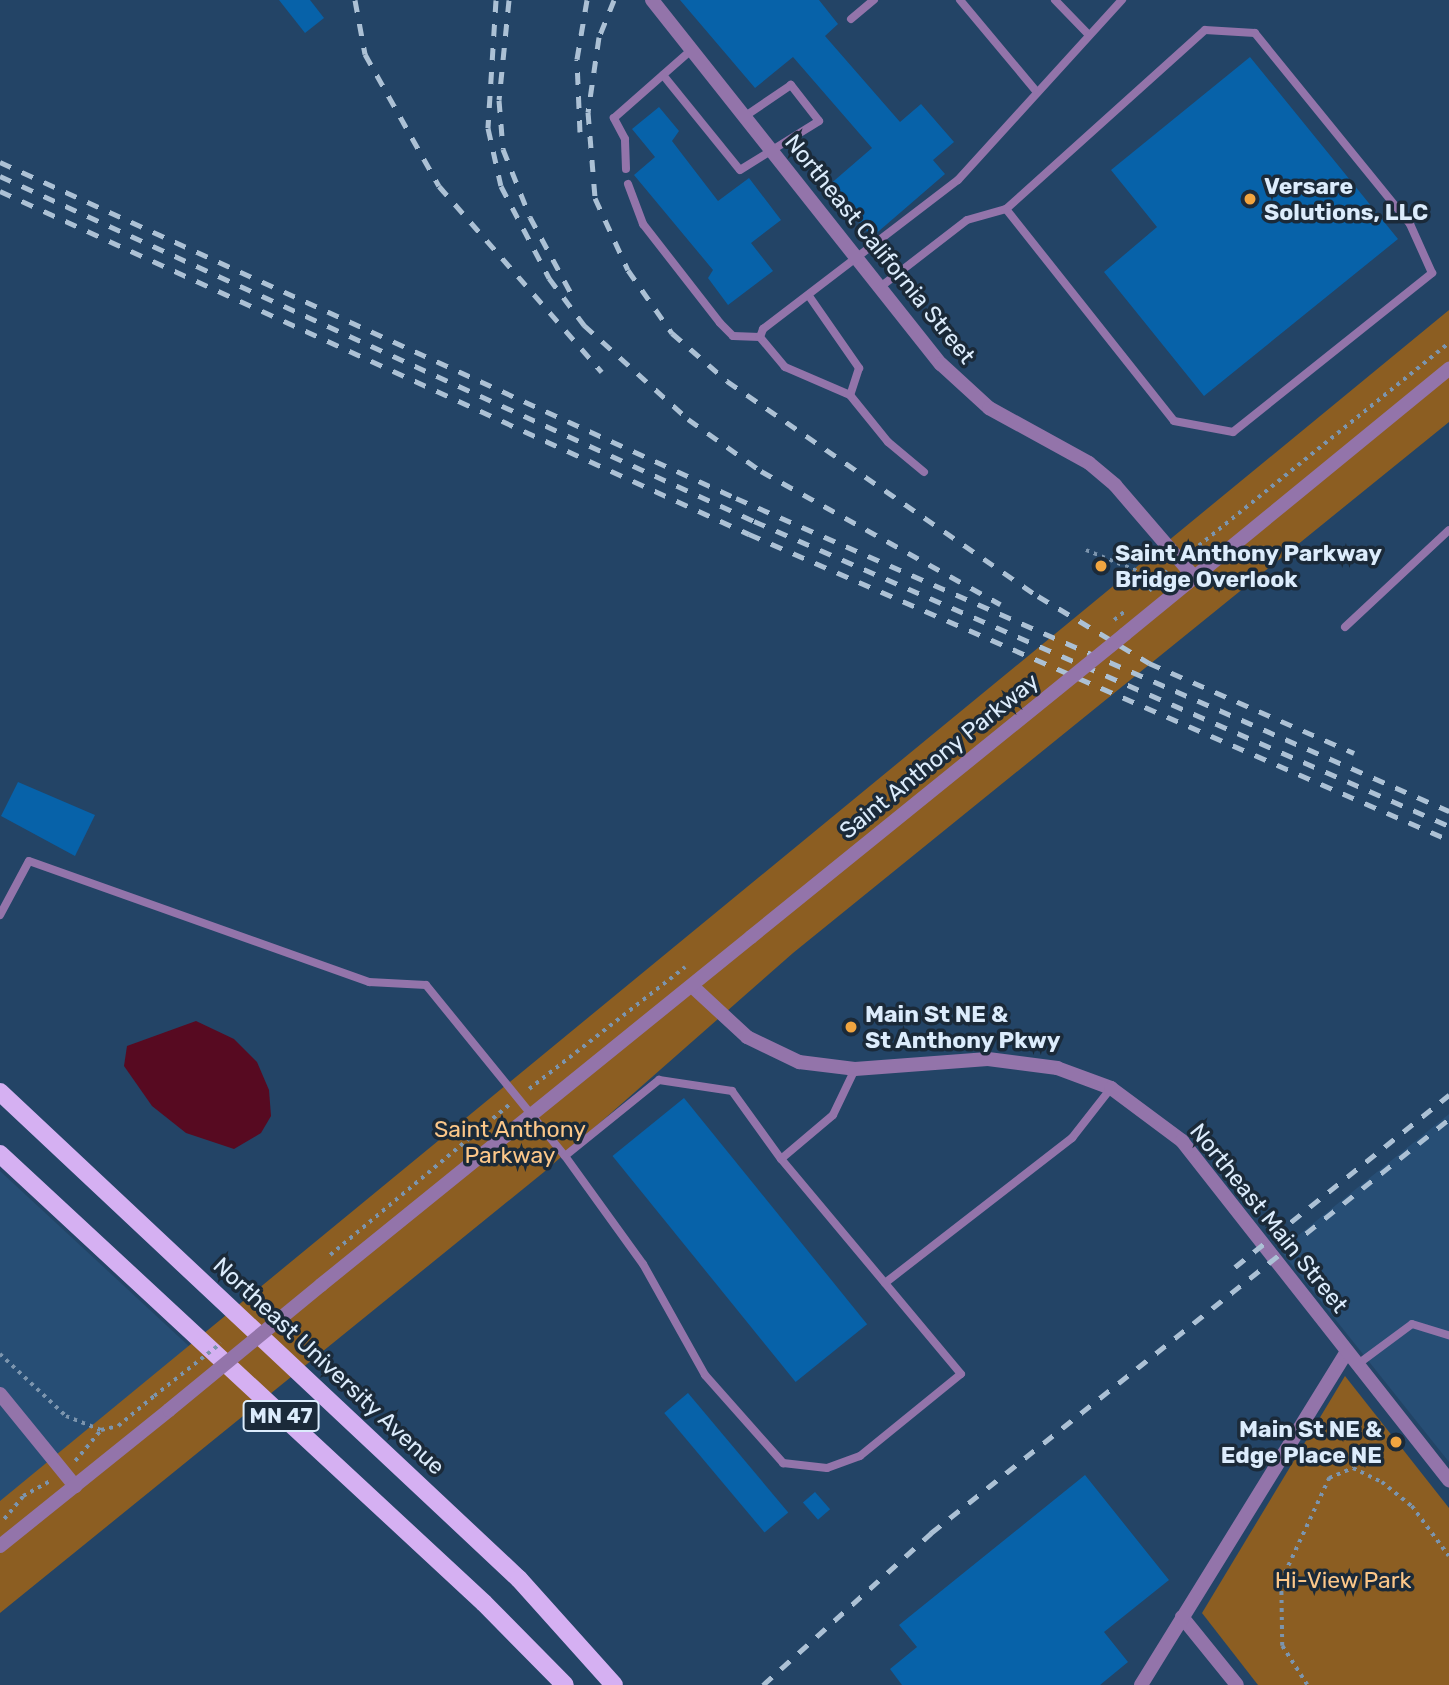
<!DOCTYPE html>
<html>
<head>
<meta charset="utf-8">
<style>
	body { margin:0 }
	#map { position:relative; width:1449px; height:1685px; overflow:hidden; background:#234466; font-family:Rubik,sans-serif }
	div>[style] { position:absolute }
	[style*='--x'] { left:calc(var(--x)*1px); top:calc(var(--y)*1px); width:calc(var(--w)*1px); rotate:calc(var(--a)*1deg) }
	.built>* { inset:0; background:#274e75 }
	.green>* { inset:0; background:#8c5e22 }
	.water>* { inset:0; background:#570a21 }
	.building>* { inset:0; background:#0762a9; transform-origin:0 0 }
	.path>* { height:3.5px; margin-top:-1.75px; transform-origin:0; background:repeating-linear-gradient(90deg,#7c95ae 0 3.5px,transparent 0 8.5px) }
	.service>* { height:8px; margin:-4px; padding:0 4px; transform-origin:4px; border-radius:4px; background:#9374aa }
	.minor>* { height:14px; margin:-7px; padding:0 7px; transform-origin:7px; border-radius:7px; background:#9374aa }
	.tertiary>* { height:14px; margin:-7px; padding:0 7px; transform-origin:7px; border-radius:7px; background:#9374aa }
	.primary>* { height:18px; margin:-9px; padding:0 9px; transform-origin:9px; border-radius:9px; background:#d5b0f2 }
	.rail>* { height:5px; margin-top:-2.5px; transform-origin:0; background:repeating-linear-gradient(90deg,#acc1d5 0 12px,transparent 0 24px) }
	.path-bridge>* { height:3.5px; margin-top:-1.75px; transform-origin:0; background:repeating-linear-gradient(90deg,#7c95ae 0 3.5px,transparent 0 8.5px) }
	.tertiary-bridge>* { height:14px; margin:-7px; padding:0 7px; transform-origin:7px; border-radius:7px; background:#9374aa }
	.dots>* { width:19px; height:19px; translate:-50% -50%; box-sizing:border-box; border:4px solid #1b2a39; border-radius:50% }
	span { translate:-50% -50%; white-space:nowrap; text-align:center; line-height:1.15; -webkit-text-stroke:7px #1b2a39; paint-order:stroke }
	.shield-label span { padding:2px 5px; background:#1b2a39; border:2px solid; border-radius:5px; -webkit-text-stroke-width:0 }
	.shield-label { font-size:21px; color:#dcecfc; font-weight:700 }
	.poi-label { font-size:23px; color:#dcecfc; font-weight:700 }
	.left { translate:0 -50%; text-align:left }
	.right { translate:-100% -50%; text-align:right }
	.street-label { font-size:23px; color:#dcecfc }
	.park-label { font-size:23px; color:#fcc789 }
</style>
</head>
<body>
<div id="map">
	<div class="built">
		<div style="clip-path:polygon(1449px 1114px,1449px 1462px,1280px 1250px)"></div>
		<div style="clip-path:polygon(0 1171px,192px 1349px,0 1503px)"></div>
	</div>
	<div class="green">
		<div style="clip-path:polygon(1449px 310px,1449px 422px,793px 953px,544px 1172px,0 1613px,0 1501px)"></div>
		<div style="clip-path:polygon(1345px 1376px,1449px 1508px,1449px 1685px,1258px 1685px,1202px 1613px)"></div>
	</div>
	<div class="water">
		<div style="clip-path:polygon(196px 1021px,234px 1039px,257px 1062px,269px 1090px,271px 1116px,261px 1133px,234px 1149px,186px 1133px,152px 1106px,124px 1066px,127px 1046px)"></div>
	</div>
	<div class="building">
		<div style="clip-path:polygon(279px 0,310px 0,324px 18px,305px 33px)"></div>
		<div style="clip-path:polygon(680px 0,819px 0,838px 24px,825px 36px,900px 122px,921px 104px,954px 142px,933px 160px,945px 174px,872px 237px,828px 186px,872px 148px,793px 57px,755px 88px)"></div>
		<div style="clip-path:polygon(1250px 57px,1398px 239px,1204px 396px,1104px 272px,1157px 227px,1111px 170px)"></div>
		<div style="clip-path:polygon(659px 107px,679px 131px,672px 141px,718px 201px,749px 178px,781px 220px,751px 243px,773px 271px,728px 305px,708px 278px,713px 270px,634px 175px,655px 157px,632px 129px)"></div>
		<div style="clip-path:polygon(18px 782px,95px 815px,75px 856px,1px 816px)"></div>
		<div style="left:684px;top:1098px;width:291px;height:92px;rotate:51deg"></div>
		<div style="left:688px;top:1393px;width:156px;height:31px;rotate:50deg"></div>
		<div style="clip-path:polygon(1085px 1475px,1169px 1580px,1104px 1632px,1128px 1662px,1100px 1685px,902px 1685px,890px 1669px,917px 1647px,899px 1625px)"></div>
		<div style="left:815px;top:1492px;width:23px;height:16px;rotate:49deg"></div>
	</div>
	<div class="path">
		<div style="--x:1086;--y:550;--w:77;--a:22.2"></div>
		<div style="--x:1192;--y:551;--w:331;--a:-39"></div>
		<div style="--x:1149;--y:591;--w:27;--a:-48"></div>
		<div style="--x:529;--y:1089;--w:198;--a:-38"></div>
		<div style="--x:330;--y:1255;--w:234;--a:-40"></div>
		<div style="--x:0;--y:1354;--w:91;--a:43.2"></div>
		<div style="--x:66;--y:1416;--w:38;--a:22"></div>
		<div style="--x:75;--y:1461;--w:40;--a:-50"></div>
		<div style="--x:101;--y:1430;--w:17;--a:-13"></div>
		<div style="--x:118;--y:1426;--w:47;--a:-39.8"></div>
		<div style="--x:4;--y:1519;--w:30;--a:-50"></div>
		<div style="--x:23;--y:1496;--w:31;--a:-29"></div>
		<div style="--x:1307;--y:1685;--w:46;--a:-122.7"></div>
		<div style="--x:1282;--y:1646;--w:65;--a:-90.9"></div>
		<div style="--x:1281;--y:1581;--w:114;--a:-65"></div>
		<div style="--x:1329;--y:1478;--w:26;--a:-23"></div>
		<div style="--x:1353;--y:1468;--w:32;--a:26"></div>
		<div style="--x:1382;--y:1482;--w:38;--a:39"></div>
		<div style="--x:1412;--y:1506;--w:62;--a:53.5"></div>
	</div>
	<div class="service">
		<div style="--x:960;--y:0;--w:120;--a:50.1"></div>
		<div style="--x:1055;--y:0;--w:47;--a:45.9"></div>
		<div style="--x:851;--y:19;--w:30;--a:-40"></div>
		<div style="--x:663;--y:75;--w:122;--a:51"></div>
		<div style="--x:740;--y:170;--w:93;--a:-31.8"></div>
		<div style="--x:819;--y:121;--w:46;--a:-127.9"></div>
		<div style="--x:791;--y:85;--w:57;--a:145.8"></div>
		<div style="--x:626;--y:169;--w:30;--a:-92"></div>
		<div style="--x:625;--y:139;--w:24;--a:-118"></div>
		<div style="--x:614;--y:118;--w:103;--a:-41.4"></div>
		<div style="--x:628;--y:184;--w:43;--a:69.4"></div>
		<div style="--x:643;--y:224;--w:125;--a:52.1"></div>
		<div style="--x:720;--y:323;--w:18;--a:45"></div>
		<div style="--x:733;--y:336;--w:27;--a:2"></div>
		<div style="--x:879;--y:288;--w:111;--a:-37.7"></div>
		<div style="--x:967;--y:220;--w:41;--a:-15.8"></div>
		<div style="--x:1006;--y:209;--w:270;--a:51.6"></div>
		<div style="--x:1174;--y:421;--w:60;--a:10.6"></div>
		<div style="--x:1233;--y:432;--w:255;--a:-38.6"></div>
		<div style="--x:1432;--y:273;--w:54;--a:-114.2"></div>
		<div style="--x:1410;--y:224;--w:246;--a:-129.1"></div>
		<div style="--x:1255;--y:33;--w:50;--a:-176.6"></div>
		<div style="--x:1205;--y:30;--w:268;--a:138"></div>
		<div style="--x:809;--y:296;--w:88;--a:55.2"></div>
		<div style="--x:859;--y:368;--w:28;--a:108"></div>
		<div style="--x:924;--y:472;--w:47;--a:-140.2"></div>
		<div style="--x:888;--y:442;--w:60;--a:-129"></div>
		<div style="--x:850;--y:395;--w:71;--a:-156.7"></div>
		<div style="--x:785;--y:367;--w:39;--a:-130"></div>
		<div style="--x:760;--y:337;--w:9;--a:-69"></div>
		<div style="--x:763;--y:329;--w:245;--a:-37.4"></div>
		<div style="--x:958;--y:180;--w:244;--a:-47.7"></div>
		<div style="--x:1345;--y:627;--w:142;--a:-43"></div>
		<div style="--x:0;--y:915;--w:61;--a:-61.8"></div>
		<div style="--x:29;--y:861;--w:361;--a:19.6"></div>
		<div style="--x:369;--y:982;--w:57;--a:3"></div>
		<div style="--x:426;--y:985;--w:220;--a:50.9"></div>
		<div style="--x:565;--y:1156;--w:121;--a:-39"></div>
		<div style="--x:659;--y:1080;--w:74;--a:8.6"></div>
		<div style="--x:732;--y:1091;--w:84;--a:54.2"></div>
		<div style="--x:781;--y:1159;--w:68;--a:-40.2"></div>
		<div style="--x:833;--y:1115;--w:51;--a:-64.4"></div>
		<div style="--x:565;--y:1156;--w:133;--a:54.2"></div>
		<div style="--x:643;--y:1264;--w:127;--a:60.8"></div>
		<div style="--x:705;--y:1375;--w:118;--a:48.4"></div>
		<div style="--x:783;--y:1463;--w:44;--a:6.5"></div>
		<div style="--x:827;--y:1468;--w:35;--a:-20"></div>
		<div style="--x:860;--y:1456;--w:130;--a:-39.1"></div>
		<div style="--x:961;--y:1374;--w:280;--a:-129.9"></div>
		<div style="--x:885;--y:1283;--w:237;--a:-37.8"></div>
		<div style="--x:1072;--y:1138;--w:63;--a:-52"></div>
		<div style="--x:1358;--y:1364;--w:67;--a:-36.5"></div>
		<div style="--x:1412;--y:1324;--w:39;--a:17"></div>
	</div>
	<div class="minor">
		<div style="--x:652;--y:0;--w:465;--a:51.6"></div>
		<div style="--x:941;--y:364;--w:65;--a:42.5"></div>
		<div style="--x:989;--y:408;--w:114;--a:28.8"></div>
		<div style="--x:1089;--y:463;--w:34;--a:40"></div>
		<div style="--x:1115;--y:485;--w:121;--a:49.3"></div>
		<div style="--x:0;--y:1394;--w:119;--a:50.8"></div>
		<div style="--x:1182;--y:1617;--w:87;--a:51"></div>
		<div style="--x:1141;--y:1685;--w:392;--a:-58.3"></div>
	</div>
	<div class="tertiary">
		<div style="--x:1125;--y:634;--w:419;--a:-39.3"></div>
		<div style="--x:692;--y:986;--w:75;--a:42.8"></div>
		<div style="--x:747;--y:1037;--w:58;--a:25.7"></div>
		<div style="--x:799;--y:1062;--w:56;--a:7.1"></div>
		<div style="--x:855;--y:1069;--w:133;--a:-4.3"></div>
		<div style="--x:988;--y:1059;--w:70;--a:7.4"></div>
		<div style="--x:1057;--y:1068;--w:58;--a:20.3"></div>
		<div style="--x:1111;--y:1088;--w:89;--a:36.7"></div>
		<div style="--x:1182;--y:1141;--w:432;--a:51.8"></div>
		<div style="--x:321;--y:1285;--w:553;--a:-38.98"></div>
		<div style="--x:0;--y:1546;--w:217;--a:-38.8"></div>
	</div>
	<div class="primary">
		<div style="--x:0;--y:1092;--w:712;--a:43.18"></div>
		<div style="--x:519;--y:1579;--w:142;--a:48.1"></div>
		<div style="--x:0;--y:1154;--w:660;--a:42.85"></div>
		<div style="--x:484;--y:1603;--w:115;--a:45.4"></div>
	</div>
	<div class="rail">
		<div style="--x:355;--y:0;--w:55;--a:79.5"></div>
		<div style="--x:365;--y:54;--w:151;--a:60.7"></div>
		<div style="--x:439;--y:186;--w:247;--a:48.8"></div>
		<div style="--x:496;--y:0;--w:128;--a:93.6"></div>
		<div style="--x:488;--y:128;--w:59;--a:77.4"></div>
		<div style="--x:501;--y:186;--w:104;--a:62.4"></div>
		<div style="--x:549;--y:278;--w:59;--a:53.3"></div>
		<div style="--x:584;--y:325;--w:140;--a:42.1"></div>
		<div style="--x:688;--y:419;--w:90;--a:35.5"></div>
		<div style="--x:761;--y:471;--w:274;--a:29.1"></div>
		<div style="--x:509;--y:0;--w:100;--a:95.7"></div>
		<div style="--x:499;--y:100;--w:49;--a:85.3"></div>
		<div style="--x:503;--y:149;--w:73;--a:68.3"></div>
		<div style="--x:530;--y:217;--w:86;--a:61.7"></div>
		<div style="--x:614;--y:0;--w:40;--a:112"></div>
		<div style="--x:599;--y:37;--w:76;--a:98.3"></div>
		<div style="--x:588;--y:112;--w:86;--a:85.3"></div>
		<div style="--x:595;--y:198;--w:79;--a:65.4"></div>
		<div style="--x:628;--y:270;--w:77;--a:55.1"></div>
		<div style="--x:672;--y:333;--w:73;--a:41.1"></div>
		<div style="--x:727;--y:381;--w:378;--a:34.7"></div>
		<div style="--x:1038;--y:596;--w:130;--a:31.1"></div>
		<div style="--x:1149;--y:663;--w:224;--a:23.7"></div>
		<div style="--x:580;--y:132;--w:73;--a:-92.4"></div>
		<div style="--x:577;--y:59;--w:60;--a:-80.4"></div>
		<div style="--x:0;--y:162;--w:809;--a:24.54"></div>
		<div style="--x:736;--y:498;--w:779;--a:23.7"></div>
		<div style="--x:0;--y:176;--w:829;--a:24.59"></div>
		<div style="--x:754;--y:521;--w:759;--a:23.69"></div>
		<div style="--x:0;--y:191;--w:824;--a:24.61"></div>
		<div style="--x:749;--y:534;--w:764;--a:23.61"></div>
		<div style="--x:1235;--y:1267;--w:275;--a:-38.8"></div>
		<div style="--x:763;--y:1685;--w:227;--a:-42.1"></div>
		<div style="--x:931;--y:1533;--w:663;--a:-38.63"></div>
	</div>
	<div class="path-bridge">
		<div style="--x:1114;--y:620;--w:13;--a:-39"></div>
		<div style="--x:154;--y:1396;--w:85;--a:-38.3"></div>
	</div>
	<div class="tertiary-bridge">
		<div style="--x:751;--y:937;--w:481;--a:-39"></div>
		<div style="--x:169;--y:1410;--w:197;--a:-39.4"></div>
	</div>
	<div class="dots">
		<div style="left:1250px;top:199px;background:#f1a540"></div>
		<div style="left:1101px;top:566px;background:#f1a540"></div>
		<div style="left:851px;top:1027px;background:#f1a540"></div>
		<div style="left:1396px;top:1442px;background:#f1a540"></div>
	</div>
	<div class="shield-label">
		<span style="left:281px;top:1416px">MN 47</span>
	</div>
	<div class="poi-label">
		<span class="left" style="left:1264px;top:199px">Versare<br>Solutions, LLC</span>
		<span class="left" style="left:1115px;top:566px">Saint Anthony Parkway<br>Bridge Overlook</span>
		<span class="left" style="left:865px;top:1027px">Main St NE &amp;<br>St Anthony Pkwy</span>
		<span class="right" style="left:1382px;top:1442px">Main St NE &amp;<br>Edge Place NE</span>
	</div>
	<div class="street-label">
		<span style="left:880px;top:249px;rotate:51deg">Northeast California Street</span>
		<span style="left:939px;top:756px;rotate:-39deg">Saint Anthony Parkway</span>
		<span style="left:1269px;top:1218px;rotate:51deg">Northeast Main Street</span>
		<span style="left:329px;top:1366px;rotate:43deg">Northeast University Avenue</span>
	</div>
	<div class="park-label">
		<span style="left:510px;top:1142px">Saint Anthony<br>Parkway</span>
		<span style="left:1343px;top:1580px">Hi-View Park</span>
	</div>
</div>
</body>
</html>
